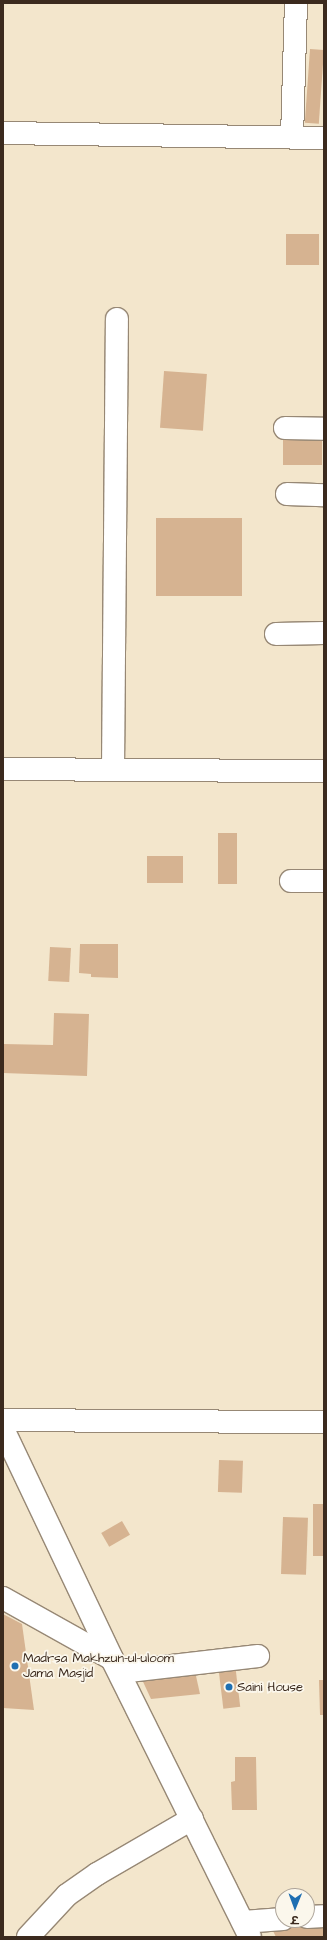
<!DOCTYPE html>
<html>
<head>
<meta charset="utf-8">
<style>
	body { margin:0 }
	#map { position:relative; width:327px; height:1940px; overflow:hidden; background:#f3e6cc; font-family:"Architects Daughter","Playpen Sans Deva",sans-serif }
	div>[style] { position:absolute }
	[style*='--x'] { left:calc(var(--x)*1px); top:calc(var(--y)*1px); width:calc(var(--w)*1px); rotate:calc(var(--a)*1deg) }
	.building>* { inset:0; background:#d6b391; transform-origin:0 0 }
	.roads { filter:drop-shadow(1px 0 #978875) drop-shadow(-1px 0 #978875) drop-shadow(0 1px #978875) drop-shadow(0 -1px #978875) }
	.street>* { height:22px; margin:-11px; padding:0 11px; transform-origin:11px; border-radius:11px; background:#fff }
	.dots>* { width:11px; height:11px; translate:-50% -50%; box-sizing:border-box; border:2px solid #fbf7ec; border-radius:50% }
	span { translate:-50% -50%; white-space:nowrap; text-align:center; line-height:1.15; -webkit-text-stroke:3.5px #fbf7ec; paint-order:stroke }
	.poi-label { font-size:13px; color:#3b2a1e }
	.left { translate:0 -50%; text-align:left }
	.frame { position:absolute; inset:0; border:4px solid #3b2a1e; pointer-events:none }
	.north { position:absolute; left:275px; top:1888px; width:40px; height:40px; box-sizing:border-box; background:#fbf7ec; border:1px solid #aea59a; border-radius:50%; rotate:181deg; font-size:11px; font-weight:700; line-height:16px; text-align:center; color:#3b2a1e }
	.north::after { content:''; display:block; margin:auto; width:14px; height:18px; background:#1f6fb2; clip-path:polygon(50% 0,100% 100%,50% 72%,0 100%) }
</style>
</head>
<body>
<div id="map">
	<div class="building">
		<div style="left:310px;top:49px;width:14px;height:74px;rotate:4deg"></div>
		<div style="left:286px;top:234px;width:33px;height:31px"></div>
		<div style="left:164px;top:371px;width:43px;height:57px;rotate:4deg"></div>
		<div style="left:283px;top:430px;width:39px;height:35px"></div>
		<div style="left:156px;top:518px;width:86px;height:78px"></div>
		<div style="left:218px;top:833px;width:19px;height:51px"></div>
		<div style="left:147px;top:856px;width:36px;height:27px"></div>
		<div style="clip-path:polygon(80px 944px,118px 944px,118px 978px,91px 977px,91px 974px,79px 973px)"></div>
		<div style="left:50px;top:947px;width:21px;height:34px;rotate:3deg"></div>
		<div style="clip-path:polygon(54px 1013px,89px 1014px,87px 1076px,3px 1073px,3px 1044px,53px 1045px)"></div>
		<div style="left:219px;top:1460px;width:24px;height:32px;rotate:2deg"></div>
		<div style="left:313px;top:1504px;width:11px;height:52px"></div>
		<div style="left:283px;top:1517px;width:25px;height:57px;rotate:2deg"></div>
		<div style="left:122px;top:1521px;width:16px;height:24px;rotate:60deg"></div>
		<div style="clip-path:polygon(3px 1614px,22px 1624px,34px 1710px,3px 1708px)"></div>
		<div style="left:235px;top:1664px;width:43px;height:17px;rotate:83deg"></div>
		<div style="clip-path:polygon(194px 1667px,200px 1694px,151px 1699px,139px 1673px)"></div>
		<div style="clip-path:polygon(319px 1680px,324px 1680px,324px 1715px,320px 1715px)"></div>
		<div style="clip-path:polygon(235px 1757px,256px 1757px,257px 1810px,232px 1810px,231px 1782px,235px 1781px)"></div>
		<div style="clip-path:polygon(324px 1923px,324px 1937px,276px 1937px,271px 1927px)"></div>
	</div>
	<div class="roads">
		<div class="street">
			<div style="--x:3;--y:133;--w:321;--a:0.9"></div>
			<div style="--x:292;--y:137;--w:134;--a:-88.3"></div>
			<div style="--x:285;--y:428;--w:39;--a:1"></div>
			<div style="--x:287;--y:494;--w:37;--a:2"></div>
			<div style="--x:276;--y:634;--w:48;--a:-1.2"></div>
			<div style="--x:3;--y:769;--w:321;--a:0.4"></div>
			<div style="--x:113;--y:769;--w:450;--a:-89.5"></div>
			<div style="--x:291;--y:881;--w:33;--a:0"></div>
			<div style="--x:3;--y:1420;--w:321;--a:0.4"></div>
			<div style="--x:3;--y:1429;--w:255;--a:64.6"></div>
			<div style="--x:112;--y:1659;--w:310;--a:63.6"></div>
			<div style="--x:3;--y:1598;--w:125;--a:29.2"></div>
			<div style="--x:120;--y:1672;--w:139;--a:-6.6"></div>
			<div style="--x:307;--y:1917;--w:17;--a:-3"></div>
			<div style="--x:243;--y:1922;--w:40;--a:-4.3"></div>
			<div style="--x:28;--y:1937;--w:57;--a:-47.1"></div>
			<div style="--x:67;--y:1895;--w:37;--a:-35"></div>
			<div style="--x:97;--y:1874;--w:110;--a:-30.1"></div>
		</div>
	</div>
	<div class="dots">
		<div style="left:15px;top:1666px;background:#1f6fb2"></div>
		<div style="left:229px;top:1687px;background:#1f6fb2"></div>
	</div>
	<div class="poi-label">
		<span class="left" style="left:23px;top:1666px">Madrsa Makhzun-ul-uloom<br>Jama Masjid</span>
		<span class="left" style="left:237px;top:1687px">Saini House</span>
	</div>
	<div class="frame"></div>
	<div class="north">उ</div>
</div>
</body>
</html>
